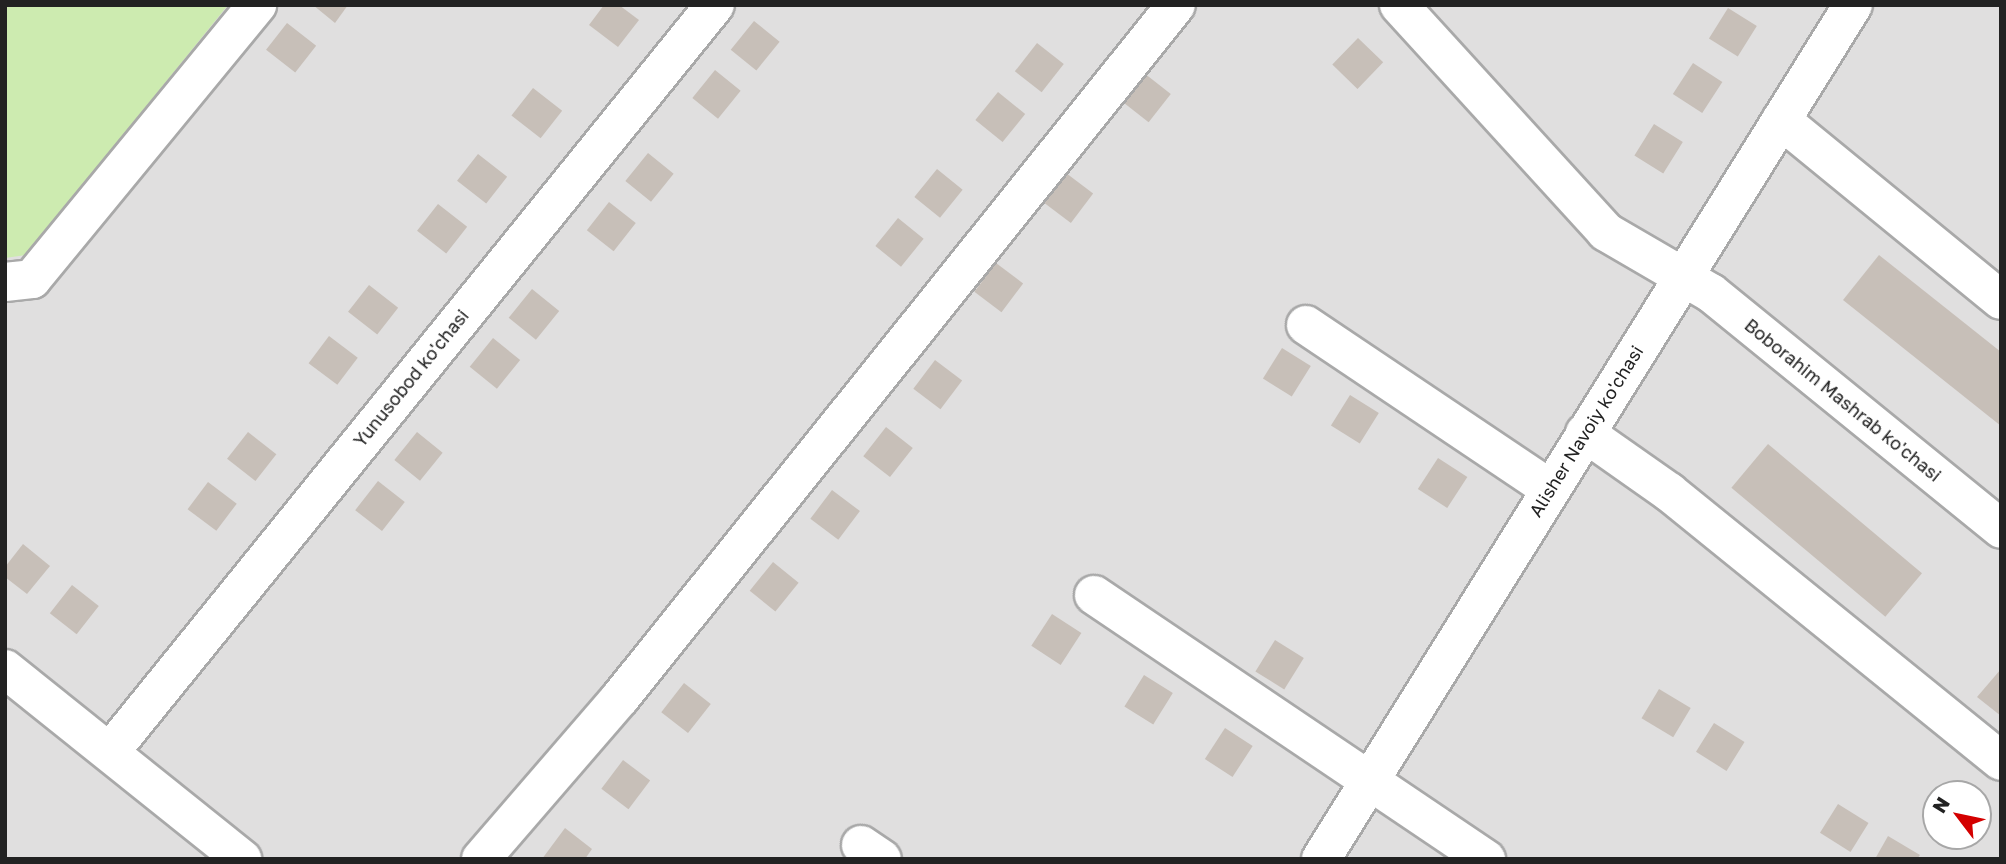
<!DOCTYPE html>
<html>
<head>
<meta charset="utf-8">
<style>
	body { margin:0 }
	#map { position:relative; width:2006px; height:864px; overflow:hidden; background:#f2efe9; font-family:"Golos Text",sans-serif }
	div>[style] { position:absolute }
	[style*='--x'] { left:calc(var(--x)*1px); top:calc(var(--y)*1px); width:calc(var(--w)*1px); rotate:calc(var(--a)*1deg) }
	.residential>* { inset:0; background:#e0dfdf }
	.grass>* { inset:0; background:#cdebb0 }
	.building>* { inset:0; background:#c7bfb8; transform-origin:0 0 }
	.roads { filter:drop-shadow(2px 0 #a9a9a9) drop-shadow(-2px 0 #a9a9a9) drop-shadow(0 2px #a9a9a9) drop-shadow(0 -2px #a9a9a9) }
	.minor>* { height:38px; margin:-19px; padding:0 19px; transform-origin:19px; border-radius:19px; background:#fff }
	span { translate:-50% -50%; white-space:nowrap; text-align:center; line-height:1.15; -webkit-text-stroke:5px #fff; paint-order:stroke }
	.street-label { font-size:18px; color:#222 }
	.frame { position:absolute; inset:0; border:7px solid #222; pointer-events:none }
	.north { position:absolute; left:1922px; top:780px; width:70px; height:70px; box-sizing:border-box; background:#fff; border:2px solid #a7a7a7; border-radius:50%; rotate:302deg; font-size:19px; font-weight:700; line-height:28px; text-align:center; color:#222 }
	.north::after { content:''; display:block; margin:auto; width:24px; height:32px; background:#d40000; clip-path:polygon(50% 0,100% 100%,50% 72%,0 100%) }
</style>
</head>
<body>
<div id="map">
	<div class="residential">
		<div style="clip-path:polygon(evenodd,190px 5px,2001px 5px,2001px 859px,5px 859px,5px 230px,190px 5px,1936px 794px,1978px 794px,1978px 836px,1936px 836px,1936px 794px)"></div>
	</div>
	<div class="grass">
		<div style="clip-path:polygon(5px 5px,228px 5px,26px 255px,5px 258px)"></div>
	</div>
	<div class="building">
		<div style="clip-path:polygon(313px 5px,348px 5px,335px 23px)"></div>
		<div style="clip-path:polygon(604px 5px,619px 5px,639px 20px,618px 47px,589px 25px)"></div>
		<div style="left:1728px;top:8px;width:34px;height:36px;rotate:32deg"></div>
		<div style="left:754px;top:21px;width:33px;height:37px;rotate:39deg"></div>
		<div style="left:287px;top:23px;width:37px;height:34px;rotate:38deg"></div>
		<div style="left:1358px;top:38px;width:35px;height:37px;rotate:44deg"></div>
		<div style="left:1037px;top:43px;width:34px;height:36px;rotate:38deg"></div>
		<div style="left:1693px;top:63px;width:35px;height:37px;rotate:33deg"></div>
		<div style="left:715px;top:70px;width:33px;height:36px;rotate:39deg"></div>
		<div style="left:1144px;top:73px;width:34px;height:36px;rotate:38deg"></div>
		<div style="left:533px;top:88px;width:37px;height:35px;rotate:38deg"></div>
		<div style="left:998px;top:92px;width:35px;height:36px;rotate:39deg"></div>
		<div style="left:1654px;top:124px;width:34px;height:37px;rotate:32deg"></div>
		<div style="left:648px;top:153px;width:33px;height:36px;rotate:39deg"></div>
		<div style="left:478px;top:154px;width:37px;height:34px;rotate:38deg"></div>
		<div style="left:937px;top:169px;width:33px;height:36px;rotate:39deg"></div>
		<div style="left:1066px;top:173px;width:34px;height:37px;rotate:37deg"></div>
		<div style="left:609px;top:202px;width:34px;height:36px;rotate:38deg"></div>
		<div style="left:438px;top:204px;width:37px;height:34px;rotate:38deg"></div>
		<div style="left:898px;top:218px;width:33px;height:36px;rotate:39deg"></div>
		<div style="clip-path:polygon(1879px 255px,2001px 352px,2001px 426px,1843px 300px)"></div>
		<div style="left:996px;top:263px;width:34px;height:36px;rotate:37deg"></div>
		<div style="left:369px;top:285px;width:37px;height:34px;rotate:38deg"></div>
		<div style="left:532px;top:289px;width:35px;height:37px;rotate:39deg"></div>
		<div style="left:329px;top:336px;width:36px;height:34px;rotate:37deg"></div>
		<div style="left:493px;top:338px;width:35px;height:37px;rotate:39deg"></div>
		<div style="left:1282px;top:348px;width:34px;height:36px;rotate:32deg"></div>
		<div style="left:935px;top:360px;width:34px;height:36px;rotate:37deg"></div>
		<div style="left:1350px;top:395px;width:34px;height:36px;rotate:32deg"></div>
		<div style="left:886px;top:427px;width:34px;height:37px;rotate:38deg"></div>
		<div style="left:248px;top:432px;width:36px;height:34px;rotate:38deg"></div>
		<div style="left:417px;top:432px;width:33px;height:36px;rotate:39deg"></div>
		<div style="left:1768px;top:444px;width:201px;height:57px;rotate:40deg"></div>
		<div style="left:1438px;top:458px;width:35px;height:37px;rotate:33deg"></div>
		<div style="left:378px;top:481px;width:34px;height:37px;rotate:38deg"></div>
		<div style="left:208px;top:482px;width:36px;height:34px;rotate:37deg"></div>
		<div style="left:832px;top:490px;width:35px;height:36px;rotate:37deg"></div>
		<div style="clip-path:polygon(23px 544px,50px 566px,27px 594px,5px 577px,5px 567px)"></div>
		<div style="left:773px;top:562px;width:33px;height:37px;rotate:39deg"></div>
		<div style="left:72px;top:585px;width:34px;height:36px;rotate:38deg"></div>
		<div style="left:1052px;top:614px;width:35px;height:38px;rotate:33deg"></div>
		<div style="left:1275px;top:640px;width:34px;height:37px;rotate:32deg"></div>
		<div style="clip-path:polygon(2001px 669px,2001px 716px,1977px 697px)"></div>
		<div style="left:1144px;top:675px;width:34px;height:37px;rotate:32deg"></div>
		<div style="left:684px;top:683px;width:34px;height:37px;rotate:38deg"></div>
		<div style="left:1659px;top:689px;width:37px;height:34px;rotate:31deg"></div>
		<div style="left:1714px;top:723px;width:36px;height:34px;rotate:32deg"></div>
		<div style="left:1225px;top:728px;width:33px;height:37px;rotate:33deg"></div>
		<div style="left:623px;top:760px;width:34px;height:36px;rotate:37deg"></div>
		<div style="left:1838px;top:804px;width:36px;height:34px;rotate:32deg"></div>
		<div style="clip-path:polygon(565px 828px,592px 849px,585px 859px,542px 859px)"></div>
		<div style="clip-path:polygon(1888px 836px,1920px 855px,1917px 859px,1875px 859px)"></div>
	</div>
	<div class="roads">
		<div class="minor">
			<div style="--x:1399;--y:5;--w:307;--a:47.6"></div>
			<div style="--x:1606;--y:232;--w:121;--a:30.2"></div>
			<div style="--x:1711;--y:293;--w:374;--a:39.1"></div>
			<div style="--x:1781;--y:120;--w:284;--a:39.3"></div>
			<div style="--x:5;--y:282;--w:27;--a:-6"></div>
			<div style="--x:32;--y:279;--w:355;--a:-50.6"></div>
			<div style="--x:1306;--y:325;--w:294;--a:33.9"></div>
			<div style="--x:1585;--y:433;--w:103;--a:35.1"></div>
			<div style="--x:1669;--y:492;--w:427;--a:39"></div>
			<div style="--x:1094;--y:595;--w:473;--a:34"></div>
			<div style="--x:5;--y:669;--w:304;--a:38.7"></div>
			<div style="--x:110;--y:752;--w:961;--a:-51"></div>
			<div style="--x:861;--y:845;--w:25;--a:34"></div>
			<div style="--x:481;--y:859;--w:213;--a:-49.2"></div>
			<div style="--x:620;--y:698;--w:888;--a:-51.26"></div>
			<div style="--x:1321;--y:859;--w:1006;--a:-58.08"></div>
		</div>
	</div>
	<div class="street-label">
		<span style="left:411px;top:378px;rotate:-51deg">Yunusobod ko'chasi</span>
		<span style="left:1843px;top:400px;rotate:39deg">Boborahim Mashrab ko'chasi</span>
		<span style="left:1586px;top:431px;rotate:-58deg">Alisher Navoiy ko'chasi</span>
	</div>
	<div class="frame"></div>
	<div class="north">N</div>
</div>
</body>
</html>
